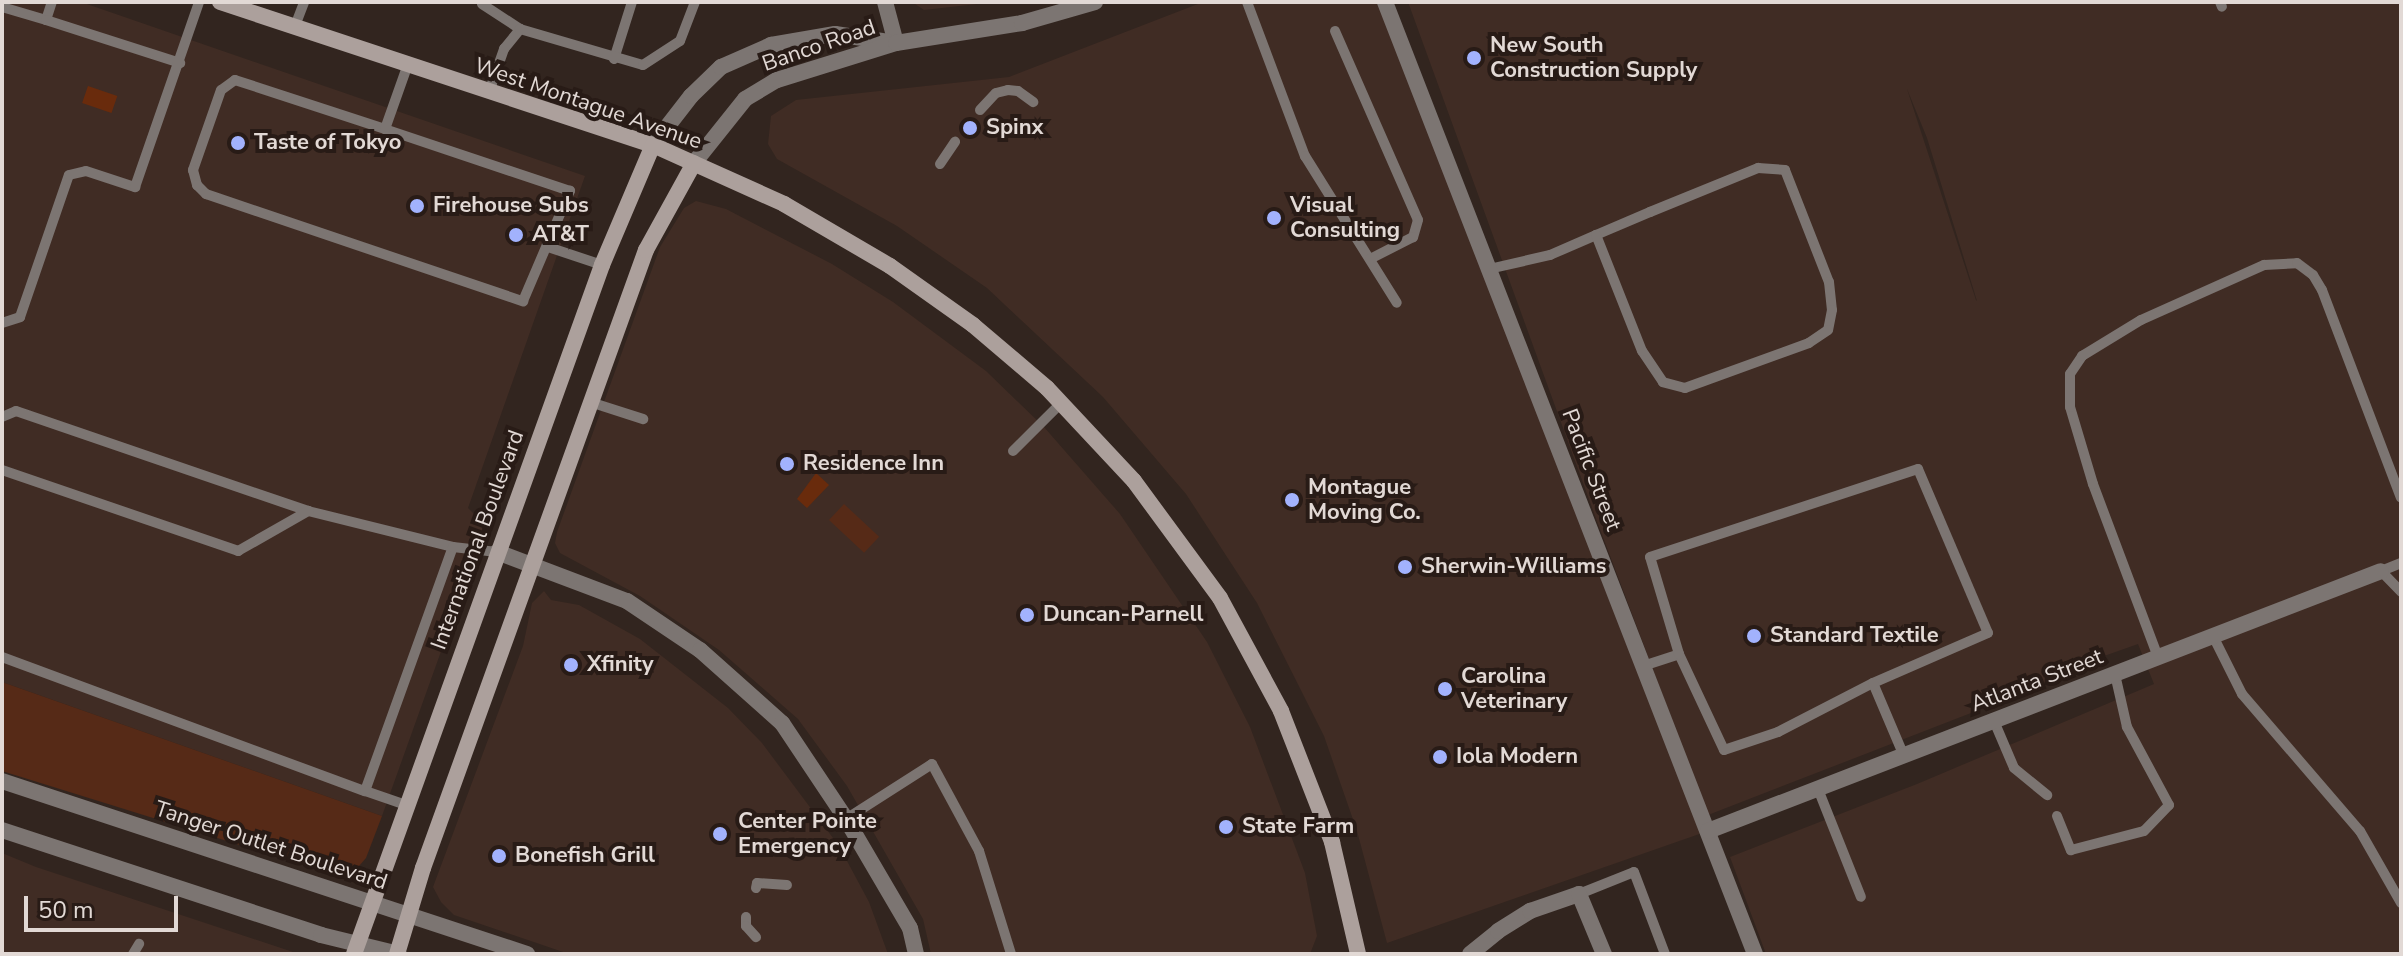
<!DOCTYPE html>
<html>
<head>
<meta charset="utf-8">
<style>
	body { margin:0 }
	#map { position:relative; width:2403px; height:956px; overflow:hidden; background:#32251f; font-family:"Nunito Sans",sans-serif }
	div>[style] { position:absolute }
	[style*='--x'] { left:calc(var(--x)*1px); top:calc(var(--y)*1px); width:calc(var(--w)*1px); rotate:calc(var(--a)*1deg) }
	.built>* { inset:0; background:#402c24 }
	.green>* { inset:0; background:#562a17; transform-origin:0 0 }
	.water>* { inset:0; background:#692b0c; transform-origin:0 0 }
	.service>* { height:10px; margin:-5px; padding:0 5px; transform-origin:5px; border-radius:5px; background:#7c7572 }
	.minor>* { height:16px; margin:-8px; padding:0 8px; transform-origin:8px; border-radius:8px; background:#7c7572 }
	.tertiary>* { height:16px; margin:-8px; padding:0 8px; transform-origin:8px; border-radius:8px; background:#7c7572 }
	.secondary>* { height:16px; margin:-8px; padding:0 8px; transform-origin:8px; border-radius:8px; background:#aca09c }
	.dots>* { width:22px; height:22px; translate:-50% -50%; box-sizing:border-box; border:4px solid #281b16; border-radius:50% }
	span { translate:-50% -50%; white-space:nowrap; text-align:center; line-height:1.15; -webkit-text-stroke:8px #281b16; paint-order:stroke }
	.poi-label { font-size:22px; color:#e2d9d5; font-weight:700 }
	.left { translate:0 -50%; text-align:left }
	.street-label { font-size:22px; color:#e2d9d5 }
	.frame { position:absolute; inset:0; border:4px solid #e2d9d5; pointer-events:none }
	.scale { position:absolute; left:24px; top:896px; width:154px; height:36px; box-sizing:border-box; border:4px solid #e2d9d5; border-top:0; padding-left:10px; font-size:24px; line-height:28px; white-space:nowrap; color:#e2d9d5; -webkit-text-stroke:6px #281b16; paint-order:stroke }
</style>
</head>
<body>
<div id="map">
	<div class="built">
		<div style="clip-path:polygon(2px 2px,81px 2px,585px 176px,468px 508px,486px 526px,382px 816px,2px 682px)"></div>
		<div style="clip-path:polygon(912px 2px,995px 2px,924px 10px)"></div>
		<div style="clip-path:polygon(1203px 2px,1385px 2px,1708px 831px,1387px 943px,1357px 831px,1324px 736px,1257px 603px,1186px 494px,1103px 397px,987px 288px,897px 226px,777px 159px,768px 144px,771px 116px,796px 100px,1009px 77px)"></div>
		<div style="clip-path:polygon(evenodd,1408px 2px,2401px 2px,2401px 954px,1766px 954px,1730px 857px,1917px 784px,2154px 684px,2138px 644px,2090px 661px,2020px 694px,1708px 815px,1598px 524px,1408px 2px,1907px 89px,1927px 138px,1977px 301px,1976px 300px,1907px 89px)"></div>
		<div style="clip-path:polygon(696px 201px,726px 209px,832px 264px,893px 302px,986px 371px,1044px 427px,1120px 514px,1207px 642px,1250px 727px,1305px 873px,1317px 936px,1310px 954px,931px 954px,923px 919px,847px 786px,798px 719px,719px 650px,640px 596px,560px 553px,555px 543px,557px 532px,660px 247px,684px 208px)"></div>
		<div style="clip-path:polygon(544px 591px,551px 600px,579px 605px,640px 639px,728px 708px,762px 743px,839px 846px,869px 902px,888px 954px,569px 954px,454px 915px,441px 902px,433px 887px,523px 646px,532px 603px)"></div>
		<div style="clip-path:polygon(2px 853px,36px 867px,299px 954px,2px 954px)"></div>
	</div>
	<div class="green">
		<div style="left:844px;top:504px;width:48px;height:22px;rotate:43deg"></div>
		<div style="clip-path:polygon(2px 682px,382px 816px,366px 858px,359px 866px,333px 874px,2px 771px)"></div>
	</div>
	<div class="water">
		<div style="left:88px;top:86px;width:31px;height:18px;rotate:19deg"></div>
		<div style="clip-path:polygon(816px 473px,829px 485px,807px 508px,797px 499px)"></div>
	</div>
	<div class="service">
		<div style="--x:1247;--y:2;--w:165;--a:69.4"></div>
		<div style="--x:1305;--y:156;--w:173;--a:58"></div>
		<div style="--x:2220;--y:2;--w:5;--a:68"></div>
		<div style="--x:482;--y:4;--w:45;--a:33.3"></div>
		<div style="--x:2;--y:7;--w:46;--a:16.5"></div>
		<div style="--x:46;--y:20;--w:19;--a:-72"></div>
		<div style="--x:46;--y:20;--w:141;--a:17.8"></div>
		<div style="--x:295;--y:26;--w:26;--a:-69"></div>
		<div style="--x:1335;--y:31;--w:206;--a:66.3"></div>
		<div style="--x:1418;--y:220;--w:18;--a:106"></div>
		<div style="--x:1413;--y:237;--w:48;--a:152.9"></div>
		<div style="--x:614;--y:59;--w:60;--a:-72.5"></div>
		<div style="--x:489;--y:92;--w:46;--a:-70.8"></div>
		<div style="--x:504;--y:49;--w:26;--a:-51"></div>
		<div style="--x:520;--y:29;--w:128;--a:16.3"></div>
		<div style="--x:643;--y:65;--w:44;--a:-33"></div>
		<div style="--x:680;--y:41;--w:42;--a:-69"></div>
		<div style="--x:980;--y:110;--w:23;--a:-47"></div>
		<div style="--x:996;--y:93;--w:12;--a:-14"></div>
		<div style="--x:1008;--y:90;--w:10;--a:6"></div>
		<div style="--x:1018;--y:91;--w:19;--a:36"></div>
		<div style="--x:385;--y:129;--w:158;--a:-161.9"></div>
		<div style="--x:235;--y:80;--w:17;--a:144"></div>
		<div style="--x:221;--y:90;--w:85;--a:109.3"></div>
		<div style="--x:193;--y:170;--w:16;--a:75"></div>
		<div style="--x:197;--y:185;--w:13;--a:45"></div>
		<div style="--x:206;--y:194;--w:335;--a:18.7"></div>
		<div style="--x:523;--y:301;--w:120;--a:-66.9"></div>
		<div style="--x:570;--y:191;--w:195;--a:-161.5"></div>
		<div style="--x:385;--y:129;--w:69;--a:-70.5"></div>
		<div style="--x:940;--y:164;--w:27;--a:-56"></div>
		<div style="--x:548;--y:247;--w:57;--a:18.4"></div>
		<div style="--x:1489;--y:269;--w:63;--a:-12.9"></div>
		<div style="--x:1550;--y:255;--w:50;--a:-23.5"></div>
		<div style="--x:1596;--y:235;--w:59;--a:-23.1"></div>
		<div style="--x:1650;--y:212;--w:117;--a:-22.2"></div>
		<div style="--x:1758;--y:168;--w:27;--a:4"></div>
		<div style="--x:1785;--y:170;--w:120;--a:68.6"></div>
		<div style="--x:1829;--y:282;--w:28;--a:84"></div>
		<div style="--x:1832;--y:310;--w:20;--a:101"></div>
		<div style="--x:1828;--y:330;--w:23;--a:146"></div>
		<div style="--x:1809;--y:343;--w:132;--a:160.1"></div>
		<div style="--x:1685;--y:388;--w:23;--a:-165"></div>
		<div style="--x:1663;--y:382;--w:37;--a:-124"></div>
		<div style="--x:1642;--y:351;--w:125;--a:-111.6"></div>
		<div style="--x:2;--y:323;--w:19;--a:-18"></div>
		<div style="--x:20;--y:317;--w:150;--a:-71"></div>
		<div style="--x:69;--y:175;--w:17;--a:-13"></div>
		<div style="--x:86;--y:171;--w:52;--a:18.1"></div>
		<div style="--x:135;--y:187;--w:196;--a:-70.9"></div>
		<div style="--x:590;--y:402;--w:56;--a:17.8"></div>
		<div style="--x:2;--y:417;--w:15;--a:-23"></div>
		<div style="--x:16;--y:411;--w:309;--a:18.9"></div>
		<div style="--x:308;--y:511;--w:149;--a:13.9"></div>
		<div style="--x:1013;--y:451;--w:68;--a:-45"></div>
		<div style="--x:2;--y:470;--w:250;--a:18.9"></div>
		<div style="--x:238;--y:551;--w:81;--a:-29.7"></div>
		<div style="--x:2401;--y:563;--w:22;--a:158"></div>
		<div style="--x:2381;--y:571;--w:29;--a:46"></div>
		<div style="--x:2213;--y:636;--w:65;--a:63.4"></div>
		<div style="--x:2242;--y:694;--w:181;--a:49.3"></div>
		<div style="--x:2360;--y:831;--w:83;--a:60.3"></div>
		<div style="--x:1679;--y:654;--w:106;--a:64.9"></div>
		<div style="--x:1724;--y:750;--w:57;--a:-18.4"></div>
		<div style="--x:1778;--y:732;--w:107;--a:-27.3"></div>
		<div style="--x:2;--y:657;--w:387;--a:20.3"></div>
		<div style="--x:2158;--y:657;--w:185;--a:-110.6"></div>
		<div style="--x:2093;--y:484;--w:80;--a:-106.6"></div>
		<div style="--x:2070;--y:407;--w:33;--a:-90"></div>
		<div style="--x:2070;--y:374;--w:22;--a:-56"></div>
		<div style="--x:2082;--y:356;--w:69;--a:-31.4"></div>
		<div style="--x:2141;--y:320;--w:135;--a:-24.1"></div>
		<div style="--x:2264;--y:265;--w:33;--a:-3"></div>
		<div style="--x:2297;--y:263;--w:20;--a:37"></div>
		<div style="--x:2313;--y:275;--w:17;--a:59"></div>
		<div style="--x:2322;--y:290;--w:222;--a:69.2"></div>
		<div style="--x:1643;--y:666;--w:38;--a:-18"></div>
		<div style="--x:1679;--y:654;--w:101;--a:-106.6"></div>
		<div style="--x:1650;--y:557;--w:282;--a:-18.2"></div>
		<div style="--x:1918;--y:469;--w:178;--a:66.9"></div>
		<div style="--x:1988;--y:633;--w:125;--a:156.5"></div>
		<div style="--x:1873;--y:683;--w:79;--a:67"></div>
		<div style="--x:1994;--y:721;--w:51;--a:66.9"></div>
		<div style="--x:2014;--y:768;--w:43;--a:39.3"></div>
		<div style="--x:1818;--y:789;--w:116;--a:68.3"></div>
		<div style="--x:406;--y:805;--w:43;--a:-161.1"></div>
		<div style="--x:365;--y:791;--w:259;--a:-70.2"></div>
		<div style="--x:453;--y:547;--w:44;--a:6.5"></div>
		<div style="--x:2057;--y:816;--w:37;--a:68"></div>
		<div style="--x:2071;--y:850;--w:75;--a:-14.6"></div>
		<div style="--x:2144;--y:831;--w:36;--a:-46"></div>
		<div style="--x:2169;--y:805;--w:89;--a:-118.3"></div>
		<div style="--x:2127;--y:727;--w:54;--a:-102.8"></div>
		<div style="--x:846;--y:819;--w:102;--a:-32.6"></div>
		<div style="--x:932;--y:764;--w:99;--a:61.6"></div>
		<div style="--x:979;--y:851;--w:108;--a:72.7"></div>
		<div style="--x:756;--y:888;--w:5;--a:-79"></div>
		<div style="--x:757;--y:883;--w:30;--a:4"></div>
		<div style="--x:1579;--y:894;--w:59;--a:-21.8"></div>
		<div style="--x:1634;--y:872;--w:88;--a:69.3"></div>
		<div style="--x:746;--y:917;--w:9;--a:90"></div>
		<div style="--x:746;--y:926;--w:15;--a:48"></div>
		<div style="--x:133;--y:954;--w:12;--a:-59"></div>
	</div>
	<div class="minor">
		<div style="--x:885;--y:2;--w:42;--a:75"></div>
		<div style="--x:1385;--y:2;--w:1021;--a:68.76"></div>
		<div style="--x:653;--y:145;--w:62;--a:-52.2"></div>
		<div style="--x:691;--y:96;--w:42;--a:-44"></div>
		<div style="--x:721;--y:67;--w:55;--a:-23.7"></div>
		<div style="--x:771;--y:45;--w:65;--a:-9.8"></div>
		<div style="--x:835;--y:34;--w:56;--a:8.3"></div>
		<div style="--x:694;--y:163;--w:82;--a:-51.4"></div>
		<div style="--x:745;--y:99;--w:37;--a:-31"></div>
		<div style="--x:777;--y:80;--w:125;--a:-17.3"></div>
		<div style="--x:896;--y:43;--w:128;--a:-9"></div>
		<div style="--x:1022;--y:23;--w:76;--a:-16"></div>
		<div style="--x:497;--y:552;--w:139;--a:20.7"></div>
		<div style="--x:627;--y:601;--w:88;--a:33.9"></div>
		<div style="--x:700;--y:650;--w:110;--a:41.7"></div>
		<div style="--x:782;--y:723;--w:115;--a:56.3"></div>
		<div style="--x:846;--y:819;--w:126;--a:59.6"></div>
		<div style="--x:910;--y:928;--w:27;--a:77"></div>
		<div style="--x:1708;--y:831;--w:721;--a:-21.12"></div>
		<div style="--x:1470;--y:954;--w:36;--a:-39"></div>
		<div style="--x:1498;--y:931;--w:38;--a:-32"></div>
		<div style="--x:1530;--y:911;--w:52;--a:-19.1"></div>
		<div style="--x:1579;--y:894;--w:65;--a:67.4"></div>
	</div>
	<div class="tertiary">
		<div style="--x:2;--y:781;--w:553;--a:18.24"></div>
		<div style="--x:2;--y:830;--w:336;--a:18.2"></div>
		<div style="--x:321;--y:935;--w:80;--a:13.7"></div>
	</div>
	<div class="secondary">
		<div style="--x:220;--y:2;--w:456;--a:18.3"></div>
		<div style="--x:653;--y:145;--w:144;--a:24.2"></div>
		<div style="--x:784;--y:204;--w:123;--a:30.3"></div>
		<div style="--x:890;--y:266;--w:102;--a:35.4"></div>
		<div style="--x:973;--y:325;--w:97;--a:40.4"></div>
		<div style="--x:1047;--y:388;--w:127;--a:46.9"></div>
		<div style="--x:1134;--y:481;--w:145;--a:53.7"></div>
		<div style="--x:1220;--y:598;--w:128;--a:61.6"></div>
		<div style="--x:1281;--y:711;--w:141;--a:68.7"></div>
		<div style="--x:1332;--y:842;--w:115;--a:76.9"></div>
		<div style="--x:354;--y:954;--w:732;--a:-70.2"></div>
		<div style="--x:602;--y:265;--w:130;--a:-67"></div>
		<div style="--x:397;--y:954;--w:90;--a:-73.2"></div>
		<div style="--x:423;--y:868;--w:657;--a:-70.16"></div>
		<div style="--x:646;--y:250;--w:99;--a:-61.1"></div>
	</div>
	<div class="dots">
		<div style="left:1474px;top:58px;background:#a2b2fd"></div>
		<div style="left:970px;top:128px;background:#a2b2fd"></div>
		<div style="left:238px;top:143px;background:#a2b2fd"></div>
		<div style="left:417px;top:206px;background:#a2b2fd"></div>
		<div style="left:1274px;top:218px;background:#a2b2fd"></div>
		<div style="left:516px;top:235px;background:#a2b2fd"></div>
		<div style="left:787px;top:464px;background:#a2b2fd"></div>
		<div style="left:1292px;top:500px;background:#a2b2fd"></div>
		<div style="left:1405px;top:567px;background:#a2b2fd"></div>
		<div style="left:1027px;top:615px;background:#a2b2fd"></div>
		<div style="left:1754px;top:636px;background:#a2b2fd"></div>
		<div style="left:571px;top:665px;background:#a2b2fd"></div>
		<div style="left:1445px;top:689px;background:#a2b2fd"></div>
		<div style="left:1440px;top:757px;background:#a2b2fd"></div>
		<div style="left:1226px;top:827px;background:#a2b2fd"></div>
		<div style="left:720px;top:834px;background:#a2b2fd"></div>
		<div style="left:499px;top:856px;background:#a2b2fd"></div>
	</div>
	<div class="poi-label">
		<span class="left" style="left:1490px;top:58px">New South<br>Construction Supply</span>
		<span class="left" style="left:986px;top:128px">Spinx</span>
		<span class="left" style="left:254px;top:143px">Taste of Tokyo</span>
		<span class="left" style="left:1290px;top:218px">Visual<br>Consulting</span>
		<span class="left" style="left:433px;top:206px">Firehouse Subs</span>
		<span class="left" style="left:532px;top:235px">AT&amp;T</span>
		<span class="left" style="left:803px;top:464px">Residence Inn</span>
		<span class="left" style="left:1308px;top:500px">Montague<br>Moving Co.</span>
		<span class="left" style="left:1421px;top:567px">Sherwin-Williams</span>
		<span class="left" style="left:1043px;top:615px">Duncan-Parnell</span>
		<span class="left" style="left:1770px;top:636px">Standard Textile</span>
		<span class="left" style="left:587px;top:665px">Xfinity</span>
		<span class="left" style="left:1461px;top:689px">Carolina<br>Veterinary</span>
		<span class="left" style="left:1456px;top:757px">Iola Modern</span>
		<span class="left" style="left:738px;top:834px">Center Pointe<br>Emergency</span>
		<span class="left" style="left:1242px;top:827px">State Farm</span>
		<span class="left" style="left:515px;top:856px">Bonefish Grill</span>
	</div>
	<div class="street-label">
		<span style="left:819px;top:46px;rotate:-19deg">Banco Road</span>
		<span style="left:588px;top:104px;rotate:19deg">West Montague Avenue</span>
		<span style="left:1591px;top:470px;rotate:69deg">Pacific Street</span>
		<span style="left:478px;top:540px;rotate:-70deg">International Boulevard</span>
		<span style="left:2037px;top:681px;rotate:-21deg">Atlanta Street</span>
		<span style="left:271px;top:846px;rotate:18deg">Tanger Outlet Boulevard</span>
	</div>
	<div class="frame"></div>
	<div class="scale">50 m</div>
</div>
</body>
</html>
